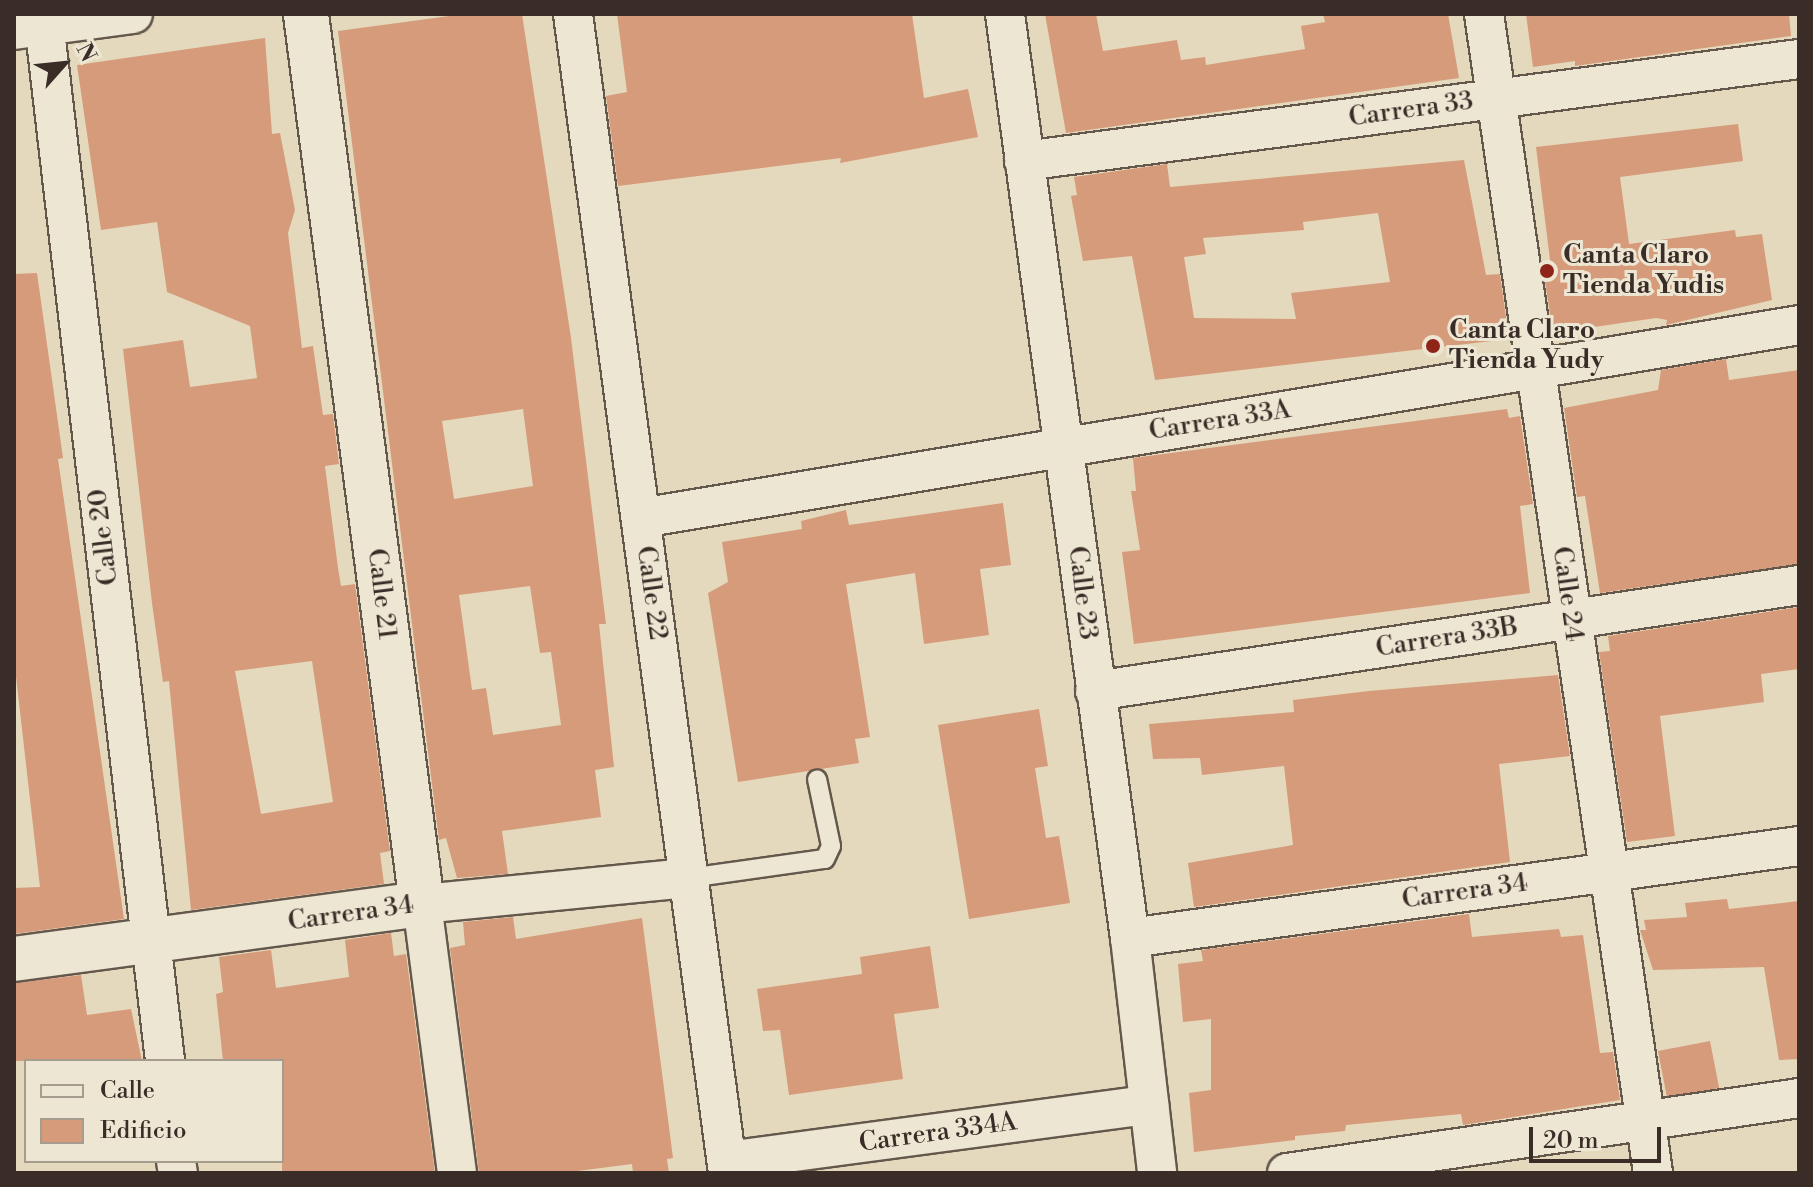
<!DOCTYPE html>
<html>
<head>
<meta charset="utf-8">
<style>
	body { margin:0 }
	#map { position:relative; width:1813px; height:1187px; overflow:hidden; background:#e4d9bc; font-family:"Libre Bodoni",serif }
	div>[style] { position:absolute }
	[style*='--x'] { left:calc(var(--x)*1px); top:calc(var(--y)*1px); width:calc(var(--w)*1px); rotate:calc(var(--a)*1deg) }
	.building>* { inset:0; background:#d69b7b; transform-origin:0 0 }
	.roads { filter:drop-shadow(2px 0 #64584c) drop-shadow(-2px 0 #64584c) drop-shadow(0 2px #64584c) drop-shadow(0 -2px #64584c) }
	.service>* { height:18px; margin:-9px; padding:0 9px; transform-origin:9px; border-radius:9px; background:#ede6d3 }
	.minor>* { height:38px; margin:-19px; padding:0 19px; transform-origin:19px; border-radius:19px; background:#ede6d3 }
	.tertiary>* { height:44px; margin:-22px; padding:0 22px; transform-origin:22px; border-radius:22px; background:#ede6d3 }
	.dots>* { width:22px; height:22px; translate:-50% -50%; box-sizing:border-box; border:4px solid #ede6d3; border-radius:50% }
	span { translate:-50% -50%; white-space:nowrap; text-align:center; line-height:1.15; -webkit-text-stroke:6px #ede6d3; paint-order:stroke }
	.street-label { font-size:26px; color:#3a2d27 }
	.poi-label { font-size:26px; color:#3a2d27; font-weight:700 }
	.left { translate:0 -50%; text-align:left }
	.frame { position:absolute; inset:0; border:16px solid #3a2d27; pointer-events:none }
	.legend { position:absolute; left:24px; top:1059px; width:260px; height:104px; box-sizing:border-box; background:#ede6d3; border:2px solid #a59c8e; margin:0; padding:10px 14px; list-style:none; font-size:24px; color:#3a2d27 }
	.legend li { display:flex; align-items:center; gap:16px; height:40px }
	.legend b { width:40px; border:2px solid #a59c8e }
	.north { position:absolute; left:24px; top:24px; width:80px; height:80px; -webkit-text-stroke:6px #ede6d3; paint-order:stroke; rotate:63deg; font-size:22px; font-weight:700; line-height:32px; text-align:center; color:#3a2d27 }
	.north::after { content:''; display:block; margin:auto; width:28px; height:36px; background:#3a2d27; clip-path:polygon(50% 0,100% 100%,50% 72%,0 100%) }
	.scale { position:absolute; left:1529px; top:1127px; width:132px; height:36px; box-sizing:border-box; border:4px solid #3a2d27; border-top:0; padding-left:10px; font-size:24px; line-height:28px; white-space:nowrap; color:#3a2d27; -webkit-text-stroke:6px #ede6d3; paint-order:stroke }
</style>
</head>
<body>
<div id="map">
	<div class="building">
		<div style="clip-path:polygon(evenodd,464px 14px,522px 14px,571px 338px,606px 624px,599px 624px,614px 767px,595px 770px,601px 817px,502px 831px,508px 874px,457px 878px,446px 838px,439px 840px,338px 31px,464px 14px,523px 409px,533px 486px,454px 499px,442px 421px,523px 409px,464px 14px,530px 586px,540px 653px,551px 652px,561px 725px,493px 735px,486px 688px,472px 690px,459px 595px,530px 586px)"></div>
		<div style="clip-path:polygon(617px 14px,912px 14px,924px 98px,968px 89px,978px 137px,840px 163px,841px 158px,618px 186px,606px 96px,627px 92px)"></div>
		<div style="clip-path:polygon(1045px 14px,1096px 14px,1103px 51px,1177px 40px,1181px 60px,1205px 57px,1206px 65px,1305px 49px,1301px 26px,1325px 22px,1323px 14px,1448px 14px,1459px 78px,1066px 133px)"></div>
		<div style="clip-path:polygon(1526px 14px,1789px 14px,1791px 36px,1575px 66px,1575px 61px,1533px 67px)"></div>
		<div style="clip-path:polygon(evenodd,265px 38px,272px 134px,280px 133px,295px 210px,288px 233px,302px 348px,313px 346px,323px 415px,333px 414px,339px 464px,325px 466px,338px 568px,341px 586px,355px 584px,390px 851px,380px 853px,384px 884px,191px 910px,169px 681px,163px 682px,152px 603px,123px 349px,183px 340px,190px 387px,257px 378px,250px 326px,167px 292px,157px 222px,101px 230px,77px 65px,265px 38px,312px 661px,333px 802px,261px 814px,235px 671px,312px 661px)"></div>
		<div style="clip-path:polygon(1738px 124px,1743px 161px,1620px 177px,1629px 244px,1735px 230px,1736px 237px,1762px 234px,1772px 300px,1666px 325px,1667px 320px,1656px 318px,1553px 333px,1543px 269px,1551px 268px,1536px 147px)"></div>
		<div style="clip-path:polygon(evenodd,1464px 160px,1486px 275px,1500px 274px,1509px 339px,1155px 380px,1132px 256px,1083px 261px,1071px 196px,1077px 195px,1074px 177px,1167px 164px,1170px 187px,1464px 160px,1378px 213px,1390px 282px,1291px 293px,1296px 319px,1194px 318px,1184px 257px,1206px 254px,1203px 238px,1304px 230px,1303px 222px,1378px 213px)"></div>
		<div style="clip-path:polygon(37px 273px,63px 458px,58px 459px,124px 919px,14px 934px,14px 888px,40px 887px,14px 659px,14px 274px)"></div>
		<div style="clip-path:polygon(1726px 359px,1729px 380px,1799px 370px,1799px 564px,1600px 593px,1585px 496px,1577px 497px,1564px 408px,1658px 390px,1661px 370px)"></div>
		<div style="clip-path:polygon(1507px 409px,1509px 418px,1520px 416px,1533px 504px,1520px 506px,1530px 593px,1134px 644px,1122px 552px,1140px 550px,1131px 491px,1136px 491px,1133px 458px)"></div>
		<div style="clip-path:polygon(1003px 503px,1011px 565px,980px 569px,989px 635px,924px 644px,915px 573px,846px 584px,870px 737px,855px 739px,859px 763px,738px 782px,708px 593px,728px 582px,722px 542px,802px 529px,801px 521px,846px 510px,849px 525px)"></div>
		<div style="clip-path:polygon(1799px 607px,1799px 669px,1761px 674px,1764px 702px,1660px 716px,1675px 836px,1627px 842px,1599px 652px,1610px 651px,1608px 636px)"></div>
		<div style="clip-path:polygon(1558px 675px,1570px 756px,1499px 764px,1510px 862px,1194px 907px,1188px 863px,1293px 845px,1284px 766px,1202px 775px,1200px 758px,1153px 759px,1149px 724px,1294px 712px,1293px 700px,1369px 691px)"></div>
		<div style="clip-path:polygon(1039px 709px,1048px 766px,1035px 768px,1046px 838px,1059px 836px,1070px 903px,969px 919px,938px 725px)"></div>
		<div style="clip-path:polygon(1727px 899px,1729px 909px,1799px 901px,1799px 1059px,1779px 1060px,1764px 967px,1653px 970px,1640px 930px,1646px 930px,1644px 920px,1687px 917px,1685px 903px)"></div>
		<div style="clip-path:polygon(1469px 914px,1472px 937px,1559px 929px,1561px 937px,1583px 935px,1600px 1053px,1613px 1052px,1620px 1100px,1463px 1125px,1461px 1114px,1346px 1125px,1345px 1131px,1295px 1136px,1295px 1140px,1194px 1152px,1189px 1093px,1211px 1090px,1211px 1019px,1183px 1022px,1178px 964px,1203px 961px,1201px 950px)"></div>
		<div style="clip-path:polygon(513px 917px,516px 939px,642px 918px,673px 1158px,667px 1159px,669px 1173px,633px 1173px,632px 1164px,562px 1173px,479px 1173px,450px 948px,465px 945px,463px 922px)"></div>
		<div style="clip-path:polygon(391px 933px,394px 956px,406px 954px,435px 1173px,282px 1173px,282px 1061px,223px 1061px,216px 994px,223px 992px,219px 957px,271px 950px,276px 988px,349px 977px,345px 940px)"></div>
		<div style="clip-path:polygon(930px 946px,939px 1008px,894px 1014px,903px 1079px,789px 1095px,780px 1030px,763px 1031px,757px 989px,862px 974px,860px 957px)"></div>
		<div style="clip-path:polygon(81px 975px,87px 1015px,131px 1009px,142px 1061px,14px 1061px,14px 983px)"></div>
		<div style="left:1710px;top:1041px;width:48px;height:53px;rotate:79deg"></div>
	</div>
	<div class="roads">
		<div class="service">
			<div style="--x:689;--y:878;--w:137;--a:-8"></div>
			<div style="--x:825;--y:859;--w:14;--a:-65"></div>
			<div style="--x:831;--y:846;--w:68;--a:-101.8"></div>
		</div>
		<div class="minor">
			<div style="--x:43;--y:14;--w:1054;--a:83.35"></div>
			<div style="--x:573;--y:14;--w:1169;--a:82.38"></div>
			<div style="--x:1005;--y:14;--w:932;--a:82.3"></div>
			<div style="--x:1130;--y:938;--w:237;--a:83.4"></div>
			<div style="--x:1484;--y:14;--w:1171;--a:81.7"></div>
			<div style="--x:14;--y:30;--w:120;--a:-7.7"></div>
			<div style="--x:1024;--y:161;--w:782;--a:-7.5"></div>
			<div style="--x:641;--y:518;--w:1174;--a:-9.46"></div>
			<div style="--x:1095;--y:691;--w:712;--a:-8.56"></div>
			<div style="--x:1130;--y:938;--w:675;--a:-7.83"></div>
			<div style="--x:176;--y:1161;--w:12;--a:81"></div>
			<div style="--x:727;--y:1161;--w:426;--a:-7.6"></div>
			<div style="--x:457;--y:1173;--w:271;--a:-97.4"></div>
			<div style="--x:422;--y:904;--w:268;--a:-5.6"></div>
			<div style="--x:1287;--y:1173;--w:517;--a:-8.33"></div>
		</div>
		<div class="tertiary">
			<div style="--x:14;--y:959;--w:412;--a:-7.7"></div>
			<div style="--x:422;--y:904;--w:898;--a:-97.43"></div>
		</div>
	</div>
	<div class="dots">
		<div style="left:1547px;top:271px;background:#8f2418"></div>
		<div style="left:1433px;top:346px;background:#8f2418"></div>
	</div>
	<div class="street-label">
		<span style="left:1411px;top:110px;rotate:-8deg">Carrera 33</span>
		<span style="left:1220px;top:421px;rotate:-9deg">Carrera 33A</span>
		<span style="left:104px;top:537px;rotate:-97deg">Calle 20</span>
		<span style="left:651px;top:593px;rotate:82deg">Calle 22</span>
		<span style="left:1082px;top:593px;rotate:83deg">Calle 23</span>
		<span style="left:381px;top:594px;rotate:83deg">Calle 21</span>
		<span style="left:1567px;top:594px;rotate:82deg">Calle 24</span>
		<span style="left:1447px;top:638px;rotate:-9deg">Carrera 33B</span>
		<span style="left:1465px;top:892px;rotate:-8deg">Carrera 34</span>
		<span style="left:351px;top:914px;rotate:-8deg">Carrera 34</span>
		<span style="left:938px;top:1133px;rotate:-8deg">Carrera 334A</span>
	</div>
	<div class="poi-label">
		<span class="left" style="left:1563px;top:271px">Canta Claro<br>Tienda Yudis</span>
		<span class="left" style="left:1449px;top:346px">Canta Claro<br>Tienda Yudy</span>
	</div>
	<div class="frame"></div>
	<ul class="legend">
	<li><b style="height:10px;background:#ede6d3"></b>Calle</li>
	<li><b style="height:22px;background:#d69b7b"></b>Edificio</li>
	</ul>
	<div class="north">N</div>
	<div class="scale">20 m</div>
</div>
</body>
</html>
